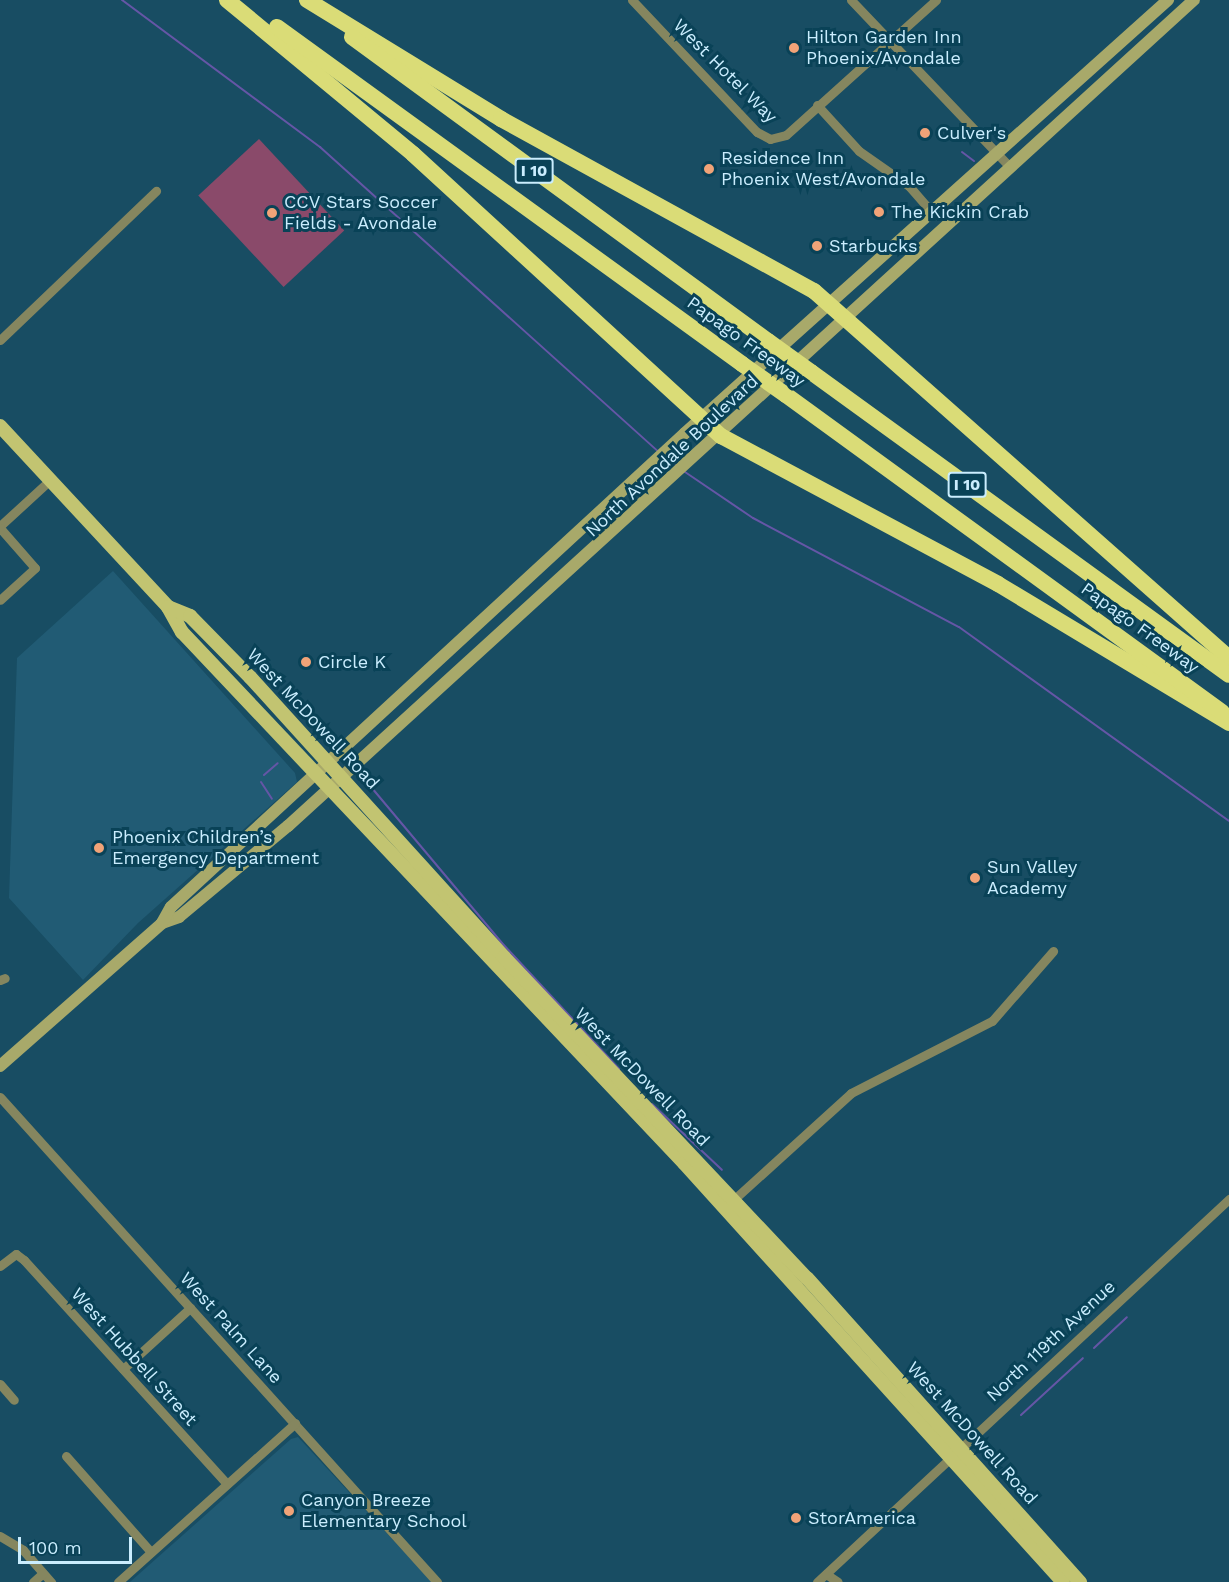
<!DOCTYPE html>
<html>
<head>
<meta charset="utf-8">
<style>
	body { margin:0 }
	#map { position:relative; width:1229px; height:1582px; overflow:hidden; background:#184d63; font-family:"Work Sans",sans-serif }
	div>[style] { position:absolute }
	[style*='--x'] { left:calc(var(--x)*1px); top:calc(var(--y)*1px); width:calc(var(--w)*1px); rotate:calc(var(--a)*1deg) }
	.built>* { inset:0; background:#215b74 }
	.green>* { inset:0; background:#8a4a6a; transform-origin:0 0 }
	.stream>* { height:2px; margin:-1px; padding:0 1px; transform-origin:1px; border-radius:1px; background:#6556a6 }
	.minor>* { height:9px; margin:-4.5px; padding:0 4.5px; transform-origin:4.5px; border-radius:4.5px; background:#85865f }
	.secondary>* { height:12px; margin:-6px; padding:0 6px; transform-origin:6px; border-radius:6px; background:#a8a96a }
	.primary>* { height:14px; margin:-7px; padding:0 7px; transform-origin:7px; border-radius:7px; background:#c2c471 }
	.motorway>* { height:16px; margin:-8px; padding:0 8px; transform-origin:8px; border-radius:8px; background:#dadc77 }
	.motorway-bridge>* { height:16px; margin:-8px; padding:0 8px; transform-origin:8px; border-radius:8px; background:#dadc77 }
	.dots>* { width:16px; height:16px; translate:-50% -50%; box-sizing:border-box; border:3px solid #094257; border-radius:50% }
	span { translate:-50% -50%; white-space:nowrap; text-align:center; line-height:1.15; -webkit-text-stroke:6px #094257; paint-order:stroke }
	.shield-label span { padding:2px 4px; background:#094257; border:2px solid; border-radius:4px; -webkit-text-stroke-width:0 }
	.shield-label { font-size:16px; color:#caedfe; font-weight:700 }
	.poi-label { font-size:18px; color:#caedfe }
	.left { translate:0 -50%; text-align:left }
	.street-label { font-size:18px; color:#caedfe }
	.scale { position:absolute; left:18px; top:1537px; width:114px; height:27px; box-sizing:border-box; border:3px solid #caedfe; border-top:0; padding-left:8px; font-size:18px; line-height:21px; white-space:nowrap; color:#caedfe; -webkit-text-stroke:4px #094257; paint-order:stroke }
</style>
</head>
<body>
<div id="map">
	<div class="built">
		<div style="clip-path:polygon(113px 571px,295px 773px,297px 782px,138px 923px,83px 980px,9px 898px,17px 658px)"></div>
		<div style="clip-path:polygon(298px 1437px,432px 1582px,130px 1582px,291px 1439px)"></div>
	</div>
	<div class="green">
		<div style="left:259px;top:139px;width:125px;height:83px;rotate:47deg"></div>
	</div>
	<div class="stream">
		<div style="--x:122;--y:0;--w:247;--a:36.6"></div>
		<div style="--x:320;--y:147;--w:456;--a:42"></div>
		<div style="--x:962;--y:152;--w:15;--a:37"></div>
		<div style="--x:666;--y:457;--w:16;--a:40"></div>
		<div style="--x:685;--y:472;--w:82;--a:34.1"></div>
		<div style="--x:753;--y:518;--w:233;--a:27.9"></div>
		<div style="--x:959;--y:627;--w:332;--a:35.7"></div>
		<div style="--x:264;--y:775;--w:18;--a:-41"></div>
		<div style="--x:361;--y:775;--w:219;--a:50"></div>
		<div style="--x:502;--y:943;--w:172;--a:47.1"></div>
		<div style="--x:261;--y:782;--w:20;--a:57"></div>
		<div style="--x:652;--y:1104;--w:96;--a:43.3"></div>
		<div style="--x:1094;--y:1348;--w:45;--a:-43.2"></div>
		<div style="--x:1021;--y:1415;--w:84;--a:-42.6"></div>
	</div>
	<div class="minor">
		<div style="--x:632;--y:0;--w:182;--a:46.6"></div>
		<div style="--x:757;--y:132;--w:15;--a:28"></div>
		<div style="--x:770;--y:139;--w:16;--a:-14"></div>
		<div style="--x:786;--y:135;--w:202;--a:-42"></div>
		<div style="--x:851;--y:0;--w:231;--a:46.4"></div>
		<div style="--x:817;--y:105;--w:62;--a:47.6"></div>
		<div style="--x:859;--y:151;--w:61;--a:35"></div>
		<div style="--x:909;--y:186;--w:35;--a:49"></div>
		<div style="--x:0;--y:340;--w:216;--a:-43.7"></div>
		<div style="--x:0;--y:526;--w:68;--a:-42.6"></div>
		<div style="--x:0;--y:528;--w:53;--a:48.8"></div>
		<div style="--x:35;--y:568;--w:47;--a:137.6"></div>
		<div style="--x:0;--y:980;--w:5;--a:-22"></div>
		<div style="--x:0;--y:1097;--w:653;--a:47.98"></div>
		<div style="--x:731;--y:1202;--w:162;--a:-42.2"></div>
		<div style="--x:851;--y:1093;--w:158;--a:-27.1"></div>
		<div style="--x:992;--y:1021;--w:93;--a:-48.9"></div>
		<div style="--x:0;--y:1266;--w:20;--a:-37"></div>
		<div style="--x:16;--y:1254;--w:10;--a:37"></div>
		<div style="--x:24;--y:1260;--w:302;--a:47.8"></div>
		<div style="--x:123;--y:1369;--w:91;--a:-42.3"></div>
		<div style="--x:0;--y:1384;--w:21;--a:49"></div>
		<div style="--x:66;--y:1456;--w:128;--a:48.5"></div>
		<div style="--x:0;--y:1536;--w:27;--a:31"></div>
		<div style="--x:23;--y:1550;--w:43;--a:48.8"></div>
		<div style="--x:826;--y:1574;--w:14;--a:34"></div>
		<div style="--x:33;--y:1582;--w:13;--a:-42"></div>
		<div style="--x:118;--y:1582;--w:238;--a:-41.9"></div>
		<div style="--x:817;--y:1582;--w:563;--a:-42.91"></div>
	</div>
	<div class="secondary">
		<div style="--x:162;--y:923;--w:18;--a:-19"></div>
		<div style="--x:179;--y:917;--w:142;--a:-39.9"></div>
		<div style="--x:288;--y:826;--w:1226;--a:-42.36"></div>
		<div style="--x:0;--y:1066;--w:216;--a:-41.4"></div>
		<div style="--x:162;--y:923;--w:18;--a:-61"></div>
		<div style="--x:171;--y:907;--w:699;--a:-42.68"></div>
		<div style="--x:685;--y:433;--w:649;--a:-41.88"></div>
	</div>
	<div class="primary">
		<div style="--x:0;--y:426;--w:247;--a:47.1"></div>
		<div style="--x:168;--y:607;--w:29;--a:61"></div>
		<div style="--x:182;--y:632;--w:731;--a:46.61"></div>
		<div style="--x:684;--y:1163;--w:565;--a:47.87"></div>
		<div style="--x:168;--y:607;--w:24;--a:22"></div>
		<div style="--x:190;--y:616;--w:86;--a:45.5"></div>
		<div style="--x:250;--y:677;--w:378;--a:47.8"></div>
		<div style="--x:504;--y:957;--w:441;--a:46.7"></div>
		<div style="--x:807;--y:1278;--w:409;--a:48.1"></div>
	</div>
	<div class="motorway">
		<div style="--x:227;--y:0;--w:241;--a:39.6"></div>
		<div style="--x:413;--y:154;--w:418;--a:42.5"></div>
		<div style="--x:721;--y:436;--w:314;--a:28.1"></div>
		<div style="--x:998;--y:584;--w:270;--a:31"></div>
		<div style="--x:307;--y:0;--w:228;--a:31.5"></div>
		<div style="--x:501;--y:119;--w:357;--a:28.8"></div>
		<div style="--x:814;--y:291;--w:554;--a:41.49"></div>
		<div style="--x:277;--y:27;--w:574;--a:35.93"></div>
		<div style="--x:352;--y:37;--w:515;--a:36.16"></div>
		<div style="--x:811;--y:372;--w:516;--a:35.94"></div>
		<div style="--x:786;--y:395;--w:539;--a:36.02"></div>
	</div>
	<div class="motorway-bridge">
		<div style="--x:768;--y:341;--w:53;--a:35.8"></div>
		<div style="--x:742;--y:364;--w:54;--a:35.2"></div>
	</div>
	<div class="dots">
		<div style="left:794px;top:48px;background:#f0a378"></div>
		<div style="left:925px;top:133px;background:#f0a378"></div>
		<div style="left:709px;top:169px;background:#f0a378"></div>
		<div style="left:879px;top:212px;background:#f0a378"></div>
		<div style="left:272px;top:213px;background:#f0a378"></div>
		<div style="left:817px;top:246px;background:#f0a378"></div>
		<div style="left:306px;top:662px;background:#f0a378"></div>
		<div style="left:99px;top:848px;background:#f0a378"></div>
		<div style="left:975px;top:878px;background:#f0a378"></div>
		<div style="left:289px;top:1511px;background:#f0a378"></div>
		<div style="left:796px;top:1518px;background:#f0a378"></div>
	</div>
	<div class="shield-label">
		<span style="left:534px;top:171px">I 10</span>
		<span style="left:967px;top:485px">I 10</span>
	</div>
	<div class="poi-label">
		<span class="left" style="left:806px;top:48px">Hilton Garden Inn<br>Phoenix/Avondale</span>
		<span class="left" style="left:937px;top:133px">Culver's</span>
		<span class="left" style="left:721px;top:169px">Residence Inn<br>Phoenix West/Avondale</span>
		<span class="left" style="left:284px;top:213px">CCV Stars Soccer<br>Fields - Avondale</span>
		<span class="left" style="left:891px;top:212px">The Kickin Crab</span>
		<span class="left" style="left:829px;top:246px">Starbucks</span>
		<span class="left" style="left:318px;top:662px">Circle K</span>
		<span class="left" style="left:112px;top:848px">Phoenix Children’s<br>Emergency Department</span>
		<span class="left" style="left:987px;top:878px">Sun Valley<br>Academy</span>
		<span class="left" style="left:301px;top:1511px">Canyon Breeze<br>Elementary School</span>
		<span class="left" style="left:808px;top:1518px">StorAmerica</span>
	</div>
	<div class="street-label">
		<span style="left:725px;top:71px;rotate:45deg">West Hotel Way</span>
		<span style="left:746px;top:342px;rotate:36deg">Papago Freeway</span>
		<span style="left:672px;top:456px;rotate:-43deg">North Avondale Boulevard</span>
		<span style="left:1140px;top:628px;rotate:36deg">Papago Freeway</span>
		<span style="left:313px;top:719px;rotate:47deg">West McDowell Road</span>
		<span style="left:642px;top:1077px;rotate:46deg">West McDowell Road</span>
		<span style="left:231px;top:1328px;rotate:48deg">West Palm Lane</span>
		<span style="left:1051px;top:1341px;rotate:-43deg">North 119th Avenue</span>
		<span style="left:134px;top:1357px;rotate:48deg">West Hubbell Street</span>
		<span style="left:972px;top:1433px;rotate:48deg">West McDowell Road</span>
	</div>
	<div class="scale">100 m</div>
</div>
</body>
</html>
